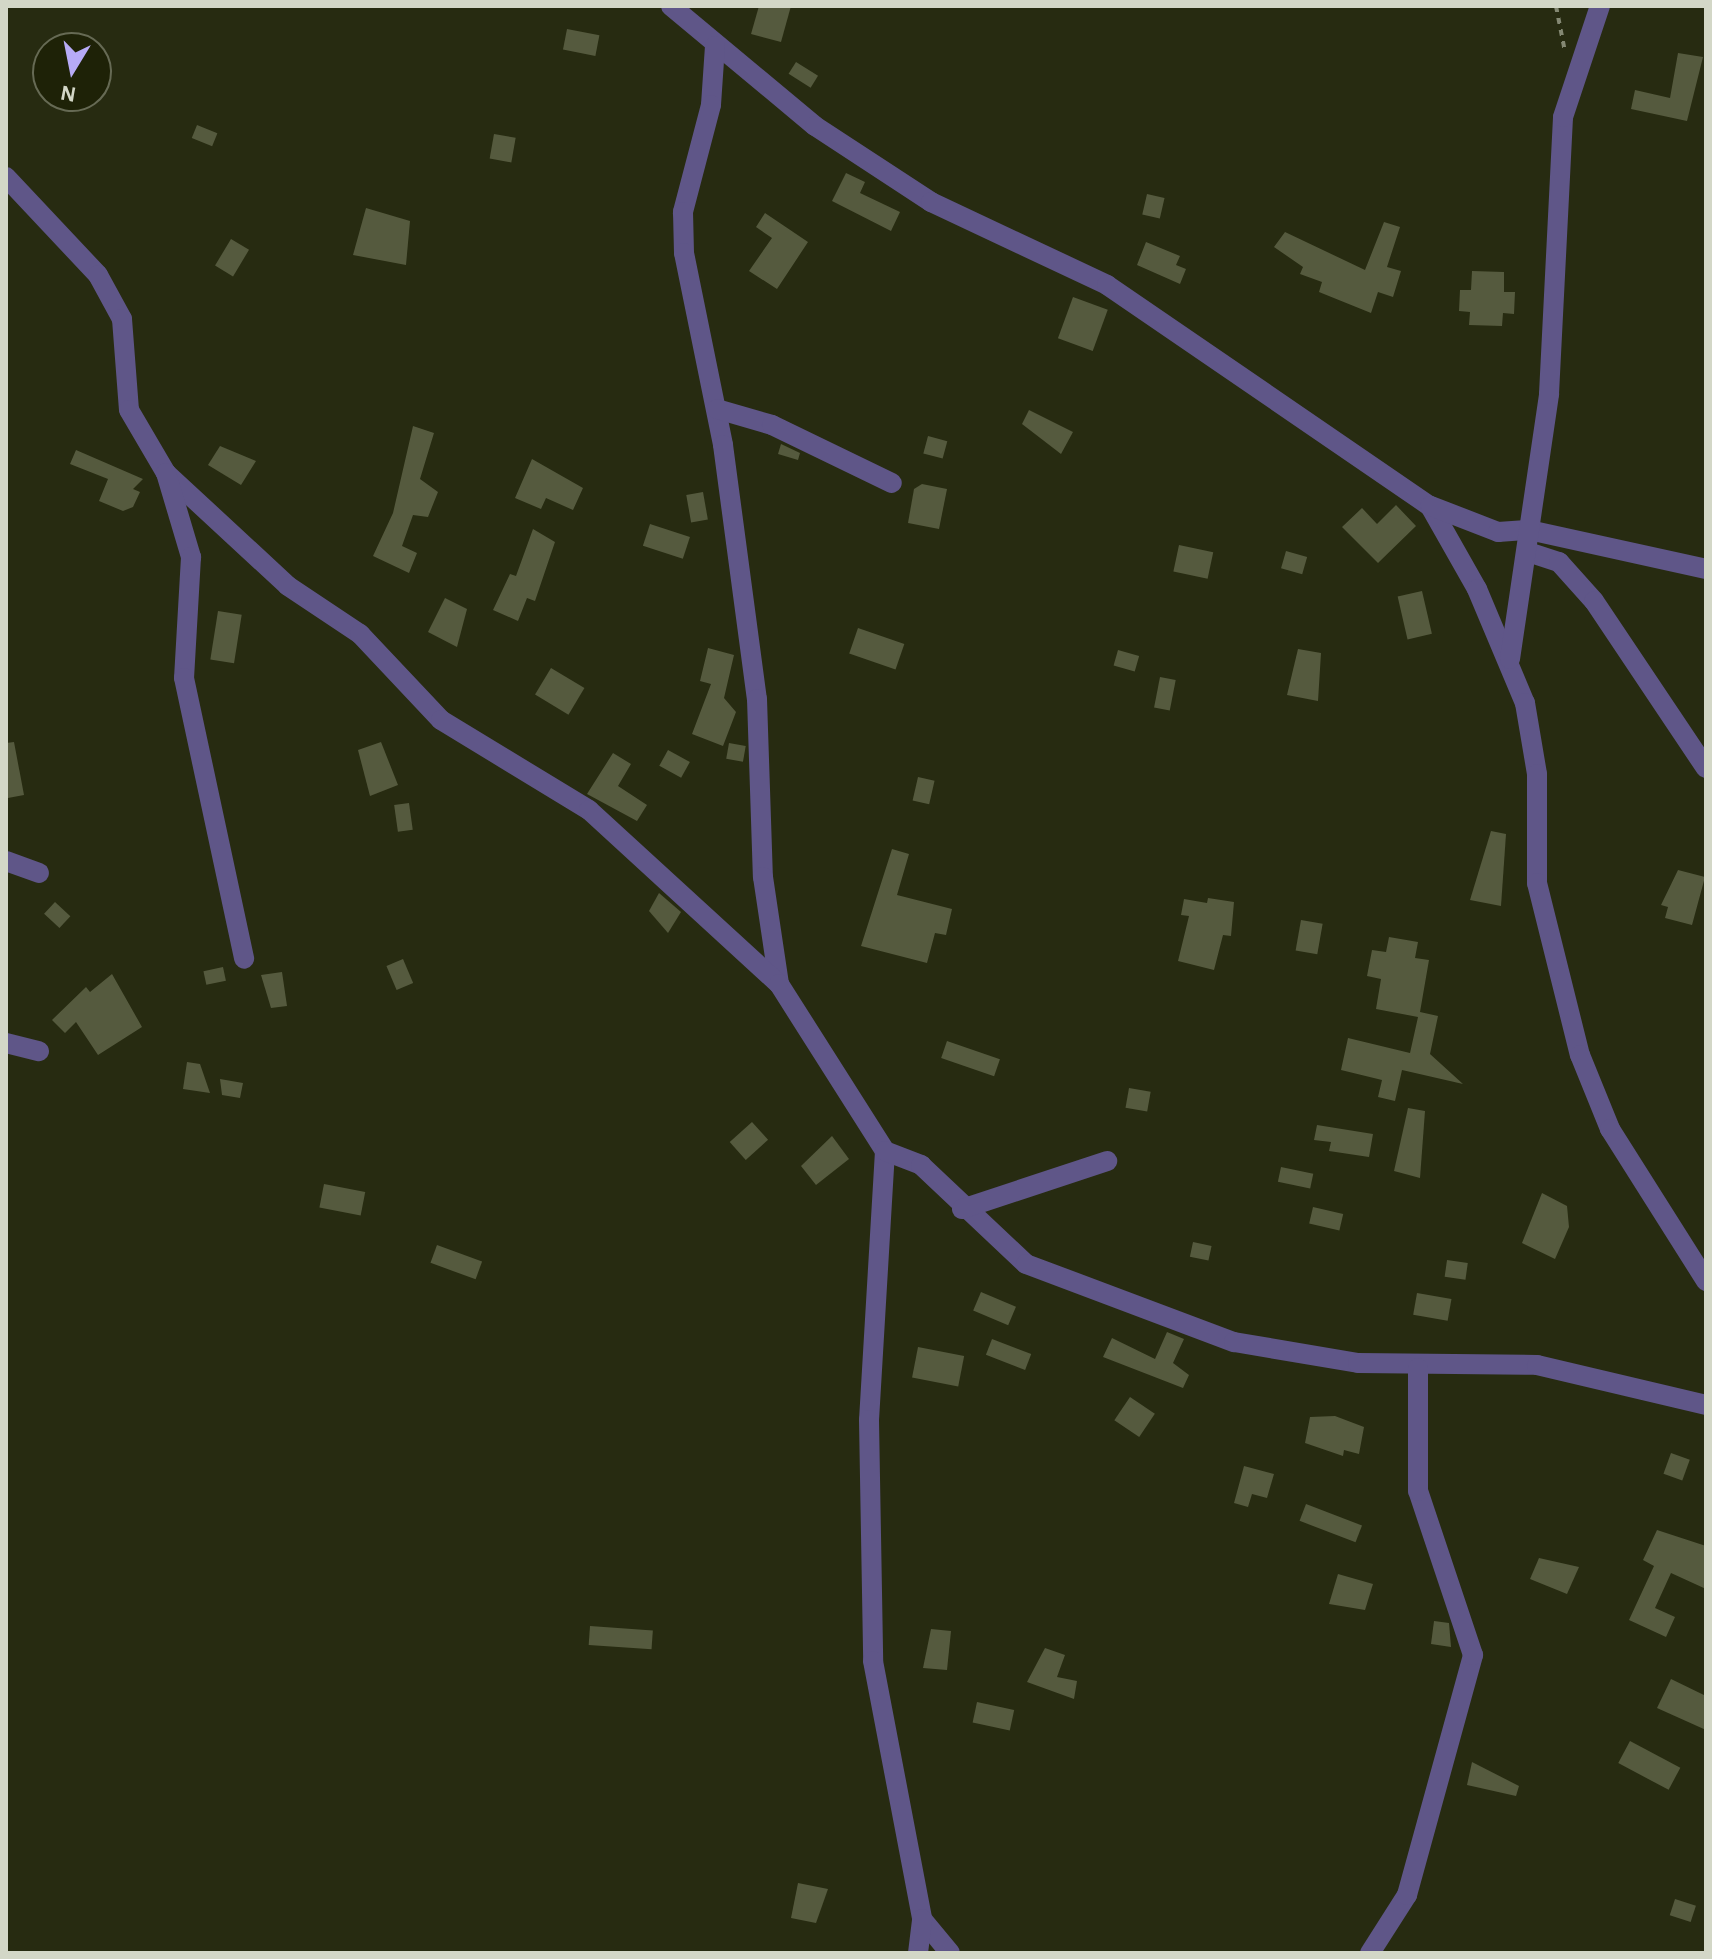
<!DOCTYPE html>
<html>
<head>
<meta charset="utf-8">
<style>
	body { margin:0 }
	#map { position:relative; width:1712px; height:1959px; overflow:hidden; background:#272b11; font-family:"Alegreya Sans",sans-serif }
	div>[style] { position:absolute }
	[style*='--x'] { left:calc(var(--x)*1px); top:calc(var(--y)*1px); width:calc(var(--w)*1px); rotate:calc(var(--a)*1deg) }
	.building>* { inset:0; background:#555a3e; transform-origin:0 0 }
	.path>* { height:4px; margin-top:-2px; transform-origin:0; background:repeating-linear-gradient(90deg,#848873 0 6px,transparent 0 12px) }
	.minor>* { height:20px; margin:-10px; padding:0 10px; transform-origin:10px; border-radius:10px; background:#5f5688 }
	span { translate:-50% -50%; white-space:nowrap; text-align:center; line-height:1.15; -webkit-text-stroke:7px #1e2207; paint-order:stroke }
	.frame { position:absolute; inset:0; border:8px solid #d3d7c7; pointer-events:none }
	.north { position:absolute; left:32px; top:32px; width:80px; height:80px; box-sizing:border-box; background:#1e2207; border:2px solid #666a54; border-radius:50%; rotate:190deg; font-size:22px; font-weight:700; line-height:32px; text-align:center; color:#d3d7c7 }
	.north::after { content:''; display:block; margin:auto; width:28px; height:36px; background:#b7abf7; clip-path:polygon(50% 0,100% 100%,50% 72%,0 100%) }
</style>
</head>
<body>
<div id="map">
	<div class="building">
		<div style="clip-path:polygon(759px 6px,791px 6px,781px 42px,751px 34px)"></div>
		<div style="left:567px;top:29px;width:33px;height:21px;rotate:11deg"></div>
		<div style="clip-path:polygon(1678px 53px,1703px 57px,1687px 121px,1631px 109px,1635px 90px,1670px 98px)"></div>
		<div style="left:796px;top:62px;width:26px;height:14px;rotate:32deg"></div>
		<div style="left:197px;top:125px;width:22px;height:14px;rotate:22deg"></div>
		<div style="left:494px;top:134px;width:22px;height:25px;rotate:10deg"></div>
		<div style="clip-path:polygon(846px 173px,865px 182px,860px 193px,900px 212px,891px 231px,832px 201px)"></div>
		<div style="left:1147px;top:194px;width:18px;height:21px;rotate:13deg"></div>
		<div style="clip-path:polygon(366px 208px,410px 221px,406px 265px,353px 255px)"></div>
		<div style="clip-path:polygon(765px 213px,808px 242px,777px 289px,749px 271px,772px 238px,756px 227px)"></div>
		<div style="clip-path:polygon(1384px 222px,1400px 227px,1387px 267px,1401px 271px,1393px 297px,1378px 292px,1371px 313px,1319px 292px,1322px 282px,1300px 274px,1303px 267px,1274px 247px,1285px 232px,1365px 270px)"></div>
		<div style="left:231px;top:239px;width:21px;height:31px;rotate:31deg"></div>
		<div style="clip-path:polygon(1146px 242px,1180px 256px,1176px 265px,1186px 269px,1180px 284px,1137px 265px)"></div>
		<div style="clip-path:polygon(1472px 271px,1504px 272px,1504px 292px,1515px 292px,1514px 314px,1503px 313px,1502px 326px,1469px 325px,1470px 312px,1459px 311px,1460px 290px,1471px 290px)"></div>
		<div style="left:1073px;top:297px;width:37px;height:44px;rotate:20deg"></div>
		<div style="clip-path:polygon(1029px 410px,1073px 432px,1061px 454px,1022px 424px)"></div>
		<div style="clip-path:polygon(413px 426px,434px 433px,420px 479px,438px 492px,428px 517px,413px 515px,402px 546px,417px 553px,409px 573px,373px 556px,393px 513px)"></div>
		<div style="left:928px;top:436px;width:20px;height:18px;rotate:15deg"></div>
		<div style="clip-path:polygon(781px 444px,800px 453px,798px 460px,778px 454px)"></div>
		<div style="clip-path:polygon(220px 446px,256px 461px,241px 485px,208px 465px)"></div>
		<div style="clip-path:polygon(76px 450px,143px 479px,133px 489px,140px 492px,133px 507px,123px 511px,99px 501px,108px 479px,70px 464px)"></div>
		<div style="clip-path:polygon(532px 459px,583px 488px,573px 510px,546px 498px,541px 509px,515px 498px)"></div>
		<div style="clip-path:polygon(922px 484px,947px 489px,939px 529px,908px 523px,914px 489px)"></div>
		<div style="left:703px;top:492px;width:28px;height:17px;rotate:80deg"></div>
		<div style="clip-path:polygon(1396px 505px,1416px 526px,1378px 563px,1342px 527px,1362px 508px,1377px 524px)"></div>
		<div style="left:650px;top:524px;width:42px;height:23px;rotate:18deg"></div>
		<div style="clip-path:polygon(533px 529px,555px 542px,535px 601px,527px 598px,518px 621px,493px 610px,510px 574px,516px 576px)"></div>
		<div style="left:1179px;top:545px;width:35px;height:27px;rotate:12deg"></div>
		<div style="left:1286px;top:551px;width:22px;height:18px;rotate:16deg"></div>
		<div style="left:1422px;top:591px;width:44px;height:25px;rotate:77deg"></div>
		<div style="clip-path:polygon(445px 598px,467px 609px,457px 647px,428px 632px)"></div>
		<div style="left:218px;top:611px;width:24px;height:49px;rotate:9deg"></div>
		<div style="left:858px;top:628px;width:49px;height:27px;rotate:19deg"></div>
		<div style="clip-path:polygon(708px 648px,734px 655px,724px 698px,736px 712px,723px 746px,692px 734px,711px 684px,700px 681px)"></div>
		<div style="clip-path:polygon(1298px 649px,1321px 653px,1318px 701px,1287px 695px)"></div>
		<div style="left:1118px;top:650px;width:22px;height:16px;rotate:16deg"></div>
		<div style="left:551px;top:668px;width:39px;height:31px;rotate:31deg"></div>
		<div style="left:1160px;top:677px;width:16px;height:31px;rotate:11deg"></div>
		<div style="clip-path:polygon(14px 742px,24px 795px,8px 798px,6px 743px)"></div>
		<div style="clip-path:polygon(381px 742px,398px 785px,370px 796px,358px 750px)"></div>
		<div style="left:729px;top:743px;width:17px;height:16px;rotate:10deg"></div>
		<div style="left:668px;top:750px;width:25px;height:18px;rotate:29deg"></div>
		<div style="clip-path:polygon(613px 753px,631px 764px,618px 786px,647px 805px,637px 821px,587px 794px)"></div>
		<div style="left:918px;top:777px;width:17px;height:24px;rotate:13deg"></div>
		<div style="left:409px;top:803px;width:27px;height:15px;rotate:82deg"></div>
		<div style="clip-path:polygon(1491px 831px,1506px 834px,1501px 906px,1470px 900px)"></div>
		<div style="clip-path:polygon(892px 849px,909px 854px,897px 895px,952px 909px,946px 935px,935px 933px,927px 963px,861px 946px)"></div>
		<div style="clip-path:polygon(1678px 870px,1705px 877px,1692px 925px,1665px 918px,1668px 907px,1661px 905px)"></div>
		<div style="clip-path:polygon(659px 893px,681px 912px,668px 933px,649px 911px)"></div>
		<div style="clip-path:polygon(1208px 898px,1234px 902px,1231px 936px,1223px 935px,1214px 970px,1178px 961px,1189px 916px,1181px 915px,1184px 899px,1207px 903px)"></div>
		<div style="left:55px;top:902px;width:21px;height:16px;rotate:43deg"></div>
		<div style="left:1301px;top:920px;width:22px;height:31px;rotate:10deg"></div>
		<div style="clip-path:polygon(1389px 937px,1418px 942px,1415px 958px,1429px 960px,1420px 1012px,1438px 1016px,1430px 1054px,1463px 1084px,1402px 1070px,1395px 1101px,1378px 1097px,1382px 1080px,1341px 1070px,1348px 1038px,1410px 1053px,1418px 1017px,1376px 1009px,1381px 979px,1367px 976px,1372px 950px,1386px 952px)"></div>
		<div style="left:403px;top:959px;width:26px;height:18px;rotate:67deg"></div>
		<div style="left:223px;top:967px;width:14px;height:20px;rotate:78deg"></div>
		<div style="clip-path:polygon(282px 972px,287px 1006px,271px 1008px,261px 975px)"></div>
		<div style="clip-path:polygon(112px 974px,142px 1027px,98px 1055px,76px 1022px,65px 1033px,52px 1020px,86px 987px,90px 992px)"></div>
		<div style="left:947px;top:1041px;width:56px;height:18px;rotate:19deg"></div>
		<div style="clip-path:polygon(187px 1062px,200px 1064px,210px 1093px,183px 1089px)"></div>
		<div style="clip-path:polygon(220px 1079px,243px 1083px,240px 1098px,222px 1095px)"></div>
		<div style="left:1129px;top:1088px;width:22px;height:20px;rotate:10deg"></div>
		<div style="clip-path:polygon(1408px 1108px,1425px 1111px,1420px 1178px,1394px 1171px)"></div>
		<div style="left:752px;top:1122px;width:24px;height:30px;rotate:48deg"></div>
		<div style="clip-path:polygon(1317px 1125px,1373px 1134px,1369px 1157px,1329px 1151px,1331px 1142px,1314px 1140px)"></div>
		<div style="clip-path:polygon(832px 1136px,849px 1159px,816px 1185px,801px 1166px)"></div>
		<div style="left:1281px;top:1167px;width:33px;height:15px;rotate:12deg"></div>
		<div style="left:324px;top:1184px;width:42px;height:24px;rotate:11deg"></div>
		<div style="clip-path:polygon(1542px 1193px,1567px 1206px,1569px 1227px,1555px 1259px,1522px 1243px)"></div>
		<div style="left:1313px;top:1207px;width:31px;height:17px;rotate:13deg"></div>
		<div style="left:1193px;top:1242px;width:19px;height:15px;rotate:12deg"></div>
		<div style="left:437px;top:1245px;width:48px;height:19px;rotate:20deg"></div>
		<div style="left:1447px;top:1260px;width:21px;height:17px;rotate:8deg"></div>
		<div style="left:981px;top:1292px;width:38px;height:20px;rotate:23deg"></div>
		<div style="left:1417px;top:1293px;width:35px;height:22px;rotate:10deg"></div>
		<div style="clip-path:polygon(1167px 1332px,1184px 1339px,1173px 1363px,1189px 1375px,1183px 1388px,1103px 1357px,1112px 1338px,1155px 1359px)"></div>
		<div style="left:992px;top:1339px;width:42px;height:17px;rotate:21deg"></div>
		<div style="left:918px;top:1347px;width:47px;height:31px;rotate:11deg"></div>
		<div style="left:1130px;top:1397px;width:30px;height:28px;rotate:34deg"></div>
		<div style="clip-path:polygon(1335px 1416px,1364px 1427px,1359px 1454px,1344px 1450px,1343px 1456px,1305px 1443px,1310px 1417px)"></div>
		<div style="left:1671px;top:1453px;width:20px;height:22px;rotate:20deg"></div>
		<div style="clip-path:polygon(1244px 1466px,1274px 1474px,1267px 1498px,1252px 1494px,1248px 1507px,1234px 1503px)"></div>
		<div style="left:1306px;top:1504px;width:60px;height:18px;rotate:21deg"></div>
		<div style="clip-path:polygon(1657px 1530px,1706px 1546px,1706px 1589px,1671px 1573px,1655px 1608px,1675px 1617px,1666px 1637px,1629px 1620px,1654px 1566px,1643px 1560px)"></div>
		<div style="clip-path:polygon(1539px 1558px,1579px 1567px,1567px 1594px,1530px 1579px)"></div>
		<div style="clip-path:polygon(1338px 1574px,1373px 1584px,1365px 1610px,1329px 1604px)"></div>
		<div style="clip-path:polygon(1434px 1621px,1449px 1623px,1451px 1647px,1431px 1644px)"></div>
		<div style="left:590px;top:1626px;width:63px;height:19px;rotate:4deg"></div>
		<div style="clip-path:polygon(931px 1629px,951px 1631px,947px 1670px,923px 1668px)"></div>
		<div style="clip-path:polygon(1045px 1648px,1065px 1655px,1057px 1677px,1077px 1681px,1074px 1699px,1027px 1682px)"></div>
		<div style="clip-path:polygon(1671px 1679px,1706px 1696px,1706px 1730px,1657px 1708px)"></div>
		<div style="left:977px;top:1702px;width:38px;height:21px;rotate:12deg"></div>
		<div style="left:1630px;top:1741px;width:57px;height:25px;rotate:28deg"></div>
		<div style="clip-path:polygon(1472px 1762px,1519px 1786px,1516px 1796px,1467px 1785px)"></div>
		<div style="clip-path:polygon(798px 1883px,828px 1889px,816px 1923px,791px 1918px)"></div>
		<div style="left:1675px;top:1899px;width:22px;height:17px;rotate:18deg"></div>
	</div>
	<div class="path">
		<div style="--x:1556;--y:6;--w:47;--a:78.9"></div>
	</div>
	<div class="minor">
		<div style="--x:671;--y:6;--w:187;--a:39.8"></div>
		<div style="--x:815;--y:126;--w:139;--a:33.2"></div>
		<div style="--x:931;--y:202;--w:195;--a:25.2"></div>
		<div style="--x:1107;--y:285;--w:391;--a:34.4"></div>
		<div style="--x:1430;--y:506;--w:95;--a:60.5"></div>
		<div style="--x:1477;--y:589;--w:124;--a:67.2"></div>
		<div style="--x:1525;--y:703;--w:72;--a:80.4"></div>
		<div style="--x:1537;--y:774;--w:109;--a:90"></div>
		<div style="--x:1537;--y:883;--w:177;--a:76"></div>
		<div style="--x:1580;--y:1055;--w:80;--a:67.9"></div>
		<div style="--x:1610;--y:1129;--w:180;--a:57.7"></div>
		<div style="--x:715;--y:46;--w:59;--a:93.9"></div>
		<div style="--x:711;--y:105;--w:111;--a:104.7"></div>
		<div style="--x:683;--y:212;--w:41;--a:88.6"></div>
		<div style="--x:684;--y:253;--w:196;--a:78.5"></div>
		<div style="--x:723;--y:445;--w:256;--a:82.4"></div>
		<div style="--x:757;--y:699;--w:178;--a:88.1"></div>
		<div style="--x:763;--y:877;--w:108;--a:81.5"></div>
		<div style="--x:6;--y:177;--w:134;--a:46.8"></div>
		<div style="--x:98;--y:275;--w:50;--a:61.4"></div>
		<div style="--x:122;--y:319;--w:91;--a:85.6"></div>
		<div style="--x:129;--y:410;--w:73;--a:59.6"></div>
		<div style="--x:166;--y:473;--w:166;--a:42.8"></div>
		<div style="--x:288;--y:586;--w:87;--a:33.7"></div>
		<div style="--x:360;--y:634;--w:118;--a:46.7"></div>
		<div style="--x:441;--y:720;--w:173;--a:31.3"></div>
		<div style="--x:589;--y:810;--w:258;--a:42.5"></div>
		<div style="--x:779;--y:984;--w:198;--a:57.6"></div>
		<div style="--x:885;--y:1151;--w:269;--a:93.4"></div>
		<div style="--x:869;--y:1420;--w:241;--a:89"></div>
		<div style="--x:873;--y:1661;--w:263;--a:79.2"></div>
		<div style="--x:922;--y:1919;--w:44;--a:50.5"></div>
		<div style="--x:717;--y:409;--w:57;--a:16.2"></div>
		<div style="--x:772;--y:425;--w:133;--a:25.8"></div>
		<div style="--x:166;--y:473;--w:88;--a:73.4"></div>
		<div style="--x:191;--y:557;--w:121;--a:93.3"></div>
		<div style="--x:184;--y:678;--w:287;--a:77.9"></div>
		<div style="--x:1431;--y:506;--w:72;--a:21.2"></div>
		<div style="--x:1498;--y:532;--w:31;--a:-4"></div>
		<div style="--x:1529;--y:530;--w:181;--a:12.4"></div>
		<div style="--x:1528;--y:552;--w:33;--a:18"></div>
		<div style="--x:1559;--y:562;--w:52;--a:48.1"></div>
		<div style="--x:1594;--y:601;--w:201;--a:56.2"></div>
		<div style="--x:1510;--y:659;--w:268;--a:-81.6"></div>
		<div style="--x:1549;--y:394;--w:277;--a:-87.1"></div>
		<div style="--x:1563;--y:117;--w:117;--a:-71.6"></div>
		<div style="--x:6;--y:861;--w:35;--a:20"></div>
		<div style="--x:6;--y:1043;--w:34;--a:14"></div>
		<div style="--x:885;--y:1151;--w:39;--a:21"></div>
		<div style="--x:921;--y:1165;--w:144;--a:43.3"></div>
		<div style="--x:1026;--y:1264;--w:222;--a:20.6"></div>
		<div style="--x:1234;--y:1342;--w:126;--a:9.6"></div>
		<div style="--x:1358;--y:1363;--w:179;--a:0.6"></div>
		<div style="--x:1537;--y:1365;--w:174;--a:13.3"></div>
		<div style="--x:962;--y:1209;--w:153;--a:-18.3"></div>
		<div style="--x:918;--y:1953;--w:34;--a:-83"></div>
		<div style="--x:1370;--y:1953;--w:69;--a:-57.5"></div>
		<div style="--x:1407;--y:1895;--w:249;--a:-74.6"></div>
		<div style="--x:1473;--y:1655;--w:173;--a:-108.5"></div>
		<div style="--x:1418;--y:1491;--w:123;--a:-90"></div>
	</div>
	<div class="frame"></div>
	<div class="north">N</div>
</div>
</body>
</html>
